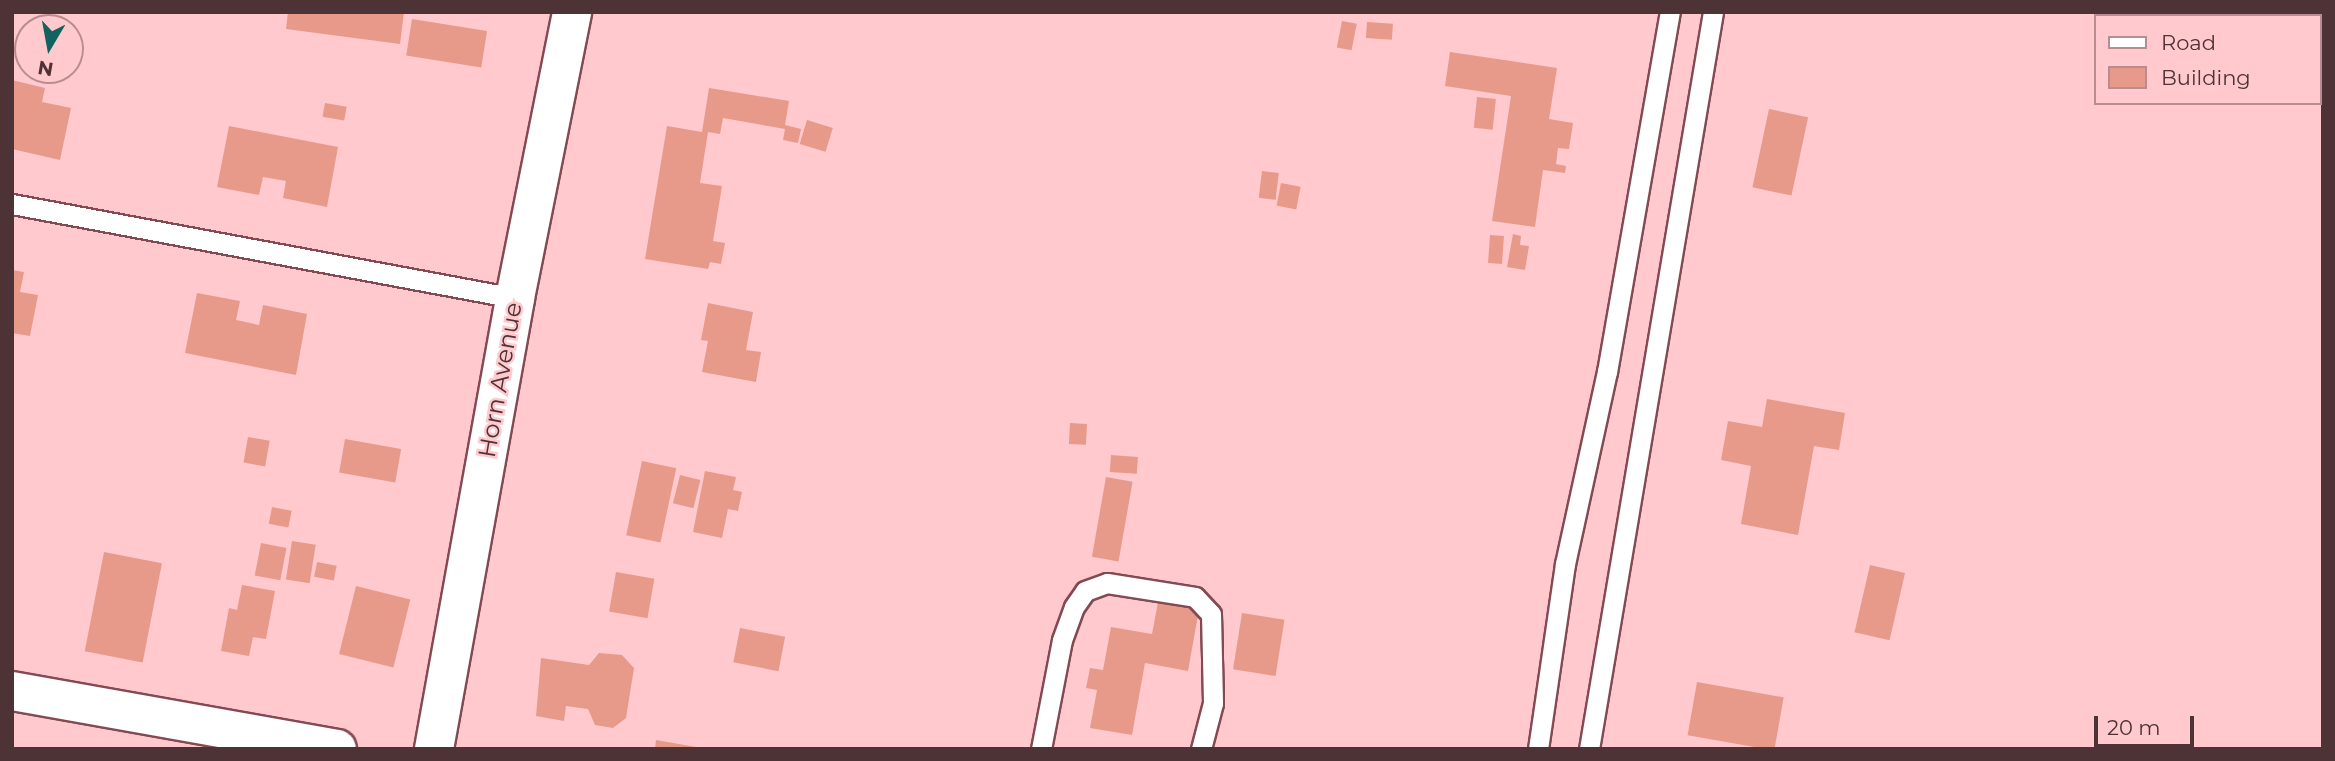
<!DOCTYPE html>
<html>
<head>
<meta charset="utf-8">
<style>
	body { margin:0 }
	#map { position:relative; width:2335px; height:761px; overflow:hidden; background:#ffc9ce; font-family:Montserrat,sans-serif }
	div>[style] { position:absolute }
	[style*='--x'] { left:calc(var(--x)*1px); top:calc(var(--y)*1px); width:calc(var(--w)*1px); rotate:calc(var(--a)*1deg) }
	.building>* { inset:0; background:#e89a8a; transform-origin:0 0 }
	.roads { filter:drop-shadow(2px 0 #834a52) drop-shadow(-2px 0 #834a52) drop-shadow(0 2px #834a52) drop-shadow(0 -2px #834a52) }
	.service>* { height:19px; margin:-9.5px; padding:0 9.5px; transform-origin:9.5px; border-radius:9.5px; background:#fff }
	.minor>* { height:38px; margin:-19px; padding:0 19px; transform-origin:19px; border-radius:19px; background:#fff }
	span { translate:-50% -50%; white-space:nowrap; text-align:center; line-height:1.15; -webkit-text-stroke:5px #ffc9ce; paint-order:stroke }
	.street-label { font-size:24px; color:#4e3336 }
	.frame { position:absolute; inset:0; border:14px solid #4e3336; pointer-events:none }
	.legend { position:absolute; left:2094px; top:14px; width:228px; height:91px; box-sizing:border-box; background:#ffc9ce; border:2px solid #b88d91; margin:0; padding:9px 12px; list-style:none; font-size:21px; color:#4e3336 }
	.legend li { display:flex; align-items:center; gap:14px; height:35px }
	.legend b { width:35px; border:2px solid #b88d91 }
	.north { position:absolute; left:14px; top:14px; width:70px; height:70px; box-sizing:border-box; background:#ffc9ce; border:2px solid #b88d91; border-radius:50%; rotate:190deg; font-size:19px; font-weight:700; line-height:28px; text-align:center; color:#4e3336 }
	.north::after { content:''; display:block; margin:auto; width:24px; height:32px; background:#136260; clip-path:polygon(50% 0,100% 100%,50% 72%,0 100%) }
	.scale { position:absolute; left:2094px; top:716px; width:100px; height:32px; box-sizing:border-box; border:4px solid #4e3336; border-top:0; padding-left:9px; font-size:21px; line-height:24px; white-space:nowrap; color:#4e3336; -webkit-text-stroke:5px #ffc9ce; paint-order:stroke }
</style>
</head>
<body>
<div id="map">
	<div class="building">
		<div style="clip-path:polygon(288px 12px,404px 12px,400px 44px,286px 29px)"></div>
		<div style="left:412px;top:19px;width:76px;height:37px;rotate:9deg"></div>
		<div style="left:1342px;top:21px;width:15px;height:27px;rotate:11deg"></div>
		<div style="left:1367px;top:22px;width:26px;height:16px;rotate:4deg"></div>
		<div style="clip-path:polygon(1450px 52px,1557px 68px,1549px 119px,1573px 123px,1569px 149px,1558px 148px,1556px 164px,1566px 166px,1565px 173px,1543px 170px,1535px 227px,1492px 221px,1511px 96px,1445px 86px)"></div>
		<div style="clip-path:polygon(12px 80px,45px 88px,42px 102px,71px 108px,60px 160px,12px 149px)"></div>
		<div style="clip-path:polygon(709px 88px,789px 101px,785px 125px,801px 129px,798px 143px,783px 140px,785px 129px,723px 118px,720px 134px,708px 132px,700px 183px,722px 186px,713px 241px,725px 243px,721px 264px,710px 262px,708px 269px,645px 259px,667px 126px,702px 132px)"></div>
		<div style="left:1477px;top:97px;width:19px;height:31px;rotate:6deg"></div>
		<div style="left:325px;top:103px;width:22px;height:14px;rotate:10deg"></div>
		<div style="left:1769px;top:109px;width:40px;height:80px;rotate:12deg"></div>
		<div style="left:807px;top:120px;width:27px;height:25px;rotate:17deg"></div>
		<div style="clip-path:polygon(229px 126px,338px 147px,327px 207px,283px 198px,286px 181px,263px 177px,259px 195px,217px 187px)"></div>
		<div style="left:1262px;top:171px;width:17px;height:27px;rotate:7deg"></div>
		<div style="left:1281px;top:183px;width:20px;height:23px;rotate:11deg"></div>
		<div style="clip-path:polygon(1513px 234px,1521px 236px,1520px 245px,1529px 246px,1525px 270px,1507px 267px)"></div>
		<div style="left:1490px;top:235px;width:14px;height:28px;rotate:4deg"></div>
		<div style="clip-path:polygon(12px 270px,24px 272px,20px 292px,38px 295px,30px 336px,12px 333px)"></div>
		<div style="clip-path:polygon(197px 293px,240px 301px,236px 320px,259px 325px,263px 305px,307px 314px,296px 375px,185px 353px)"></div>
		<div style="clip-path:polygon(708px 303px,753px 312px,746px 350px,761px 352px,756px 382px,702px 372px,708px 341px,701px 340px)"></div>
		<div style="clip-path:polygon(1767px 399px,1845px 413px,1839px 450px,1814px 446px,1798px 535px,1741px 524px,1751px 466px,1721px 460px,1728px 421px,1762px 427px)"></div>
		<div style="left:1070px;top:423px;width:17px;height:21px;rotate:3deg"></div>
		<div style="left:248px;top:437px;width:22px;height:26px;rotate:10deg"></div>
		<div style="left:345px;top:439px;width:57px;height:34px;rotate:10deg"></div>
		<div style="left:1111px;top:455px;width:27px;height:17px;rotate:4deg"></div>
		<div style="left:642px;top:461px;width:35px;height:76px;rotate:12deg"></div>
		<div style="clip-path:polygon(705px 471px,736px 477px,733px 490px,742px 492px,738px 511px,728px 509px,722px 538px,693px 532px)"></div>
		<div style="left:680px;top:475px;width:21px;height:29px;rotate:14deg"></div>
		<div style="left:1106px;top:477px;width:27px;height:81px;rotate:10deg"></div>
		<div style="left:272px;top:507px;width:20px;height:17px;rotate:11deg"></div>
		<div style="left:292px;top:541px;width:24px;height:39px;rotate:9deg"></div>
		<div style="left:261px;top:543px;width:26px;height:33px;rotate:11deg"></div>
		<div style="left:104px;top:552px;width:59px;height:101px;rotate:11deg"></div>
		<div style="left:317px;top:562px;width:20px;height:15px;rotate:11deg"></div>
		<div style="left:1870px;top:565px;width:36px;height:69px;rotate:13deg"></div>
		<div style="left:616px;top:572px;width:39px;height:40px;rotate:10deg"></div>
		<div style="clip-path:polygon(242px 585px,275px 591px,266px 639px,253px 637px,249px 656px,221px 651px,229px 608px,237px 610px)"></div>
		<div style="left:356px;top:586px;width:56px;height:70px;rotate:14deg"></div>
		<div style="clip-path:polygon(1159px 597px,1200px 604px,1188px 671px,1145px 663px,1132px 735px,1090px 728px,1097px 690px,1086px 688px,1090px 668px,1103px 670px,1111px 627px,1152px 634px)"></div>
		<div style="left:1242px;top:613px;width:43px;height:57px;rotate:9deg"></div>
		<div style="left:740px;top:628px;width:46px;height:35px;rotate:11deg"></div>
		<div style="clip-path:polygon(599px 653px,622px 655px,634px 668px,626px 718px,613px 728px,595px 725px,588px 709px,566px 706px,564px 721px,536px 716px,541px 658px,589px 665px)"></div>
		<div style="left:1697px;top:682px;width:88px;height:54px;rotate:10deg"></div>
		<div style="clip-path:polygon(656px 740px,696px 747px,696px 749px,655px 749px)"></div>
	</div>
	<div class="roads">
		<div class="service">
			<div style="--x:12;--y:204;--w:512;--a:10.59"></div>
			<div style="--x:1041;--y:749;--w:111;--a:-79.1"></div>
			<div style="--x:1062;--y:640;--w:35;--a:-70"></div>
			<div style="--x:1074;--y:607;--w:19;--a:-55"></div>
			<div style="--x:1085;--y:591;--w:23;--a:-20"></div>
			<div style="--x:1107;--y:583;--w:89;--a:9"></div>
			<div style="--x:1195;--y:597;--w:23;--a:47"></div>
			<div style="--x:1211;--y:614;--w:89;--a:88.7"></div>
			<div style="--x:1213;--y:703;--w:48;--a:104.6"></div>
			<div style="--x:1538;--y:749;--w:187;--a:-81.7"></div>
			<div style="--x:1565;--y:564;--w:197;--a:-77.7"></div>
			<div style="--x:1607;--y:372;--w:365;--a:-80.1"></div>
			<div style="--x:1589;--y:749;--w:747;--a:-80.45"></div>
		</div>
		<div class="minor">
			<div style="--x:12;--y:691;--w:330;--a:10.1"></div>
			<div style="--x:434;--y:749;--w:458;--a:-79.8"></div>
			<div style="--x:515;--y:298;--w:292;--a:-78.7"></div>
		</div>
	</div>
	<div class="street-label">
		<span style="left:500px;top:380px;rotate:-80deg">Horn Avenue</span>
	</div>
	<div class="frame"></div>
	<ul class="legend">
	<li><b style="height:9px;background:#fff"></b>Road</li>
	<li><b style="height:19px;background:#e89a8a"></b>Building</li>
	</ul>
	<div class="north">N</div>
	<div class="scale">20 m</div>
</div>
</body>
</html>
